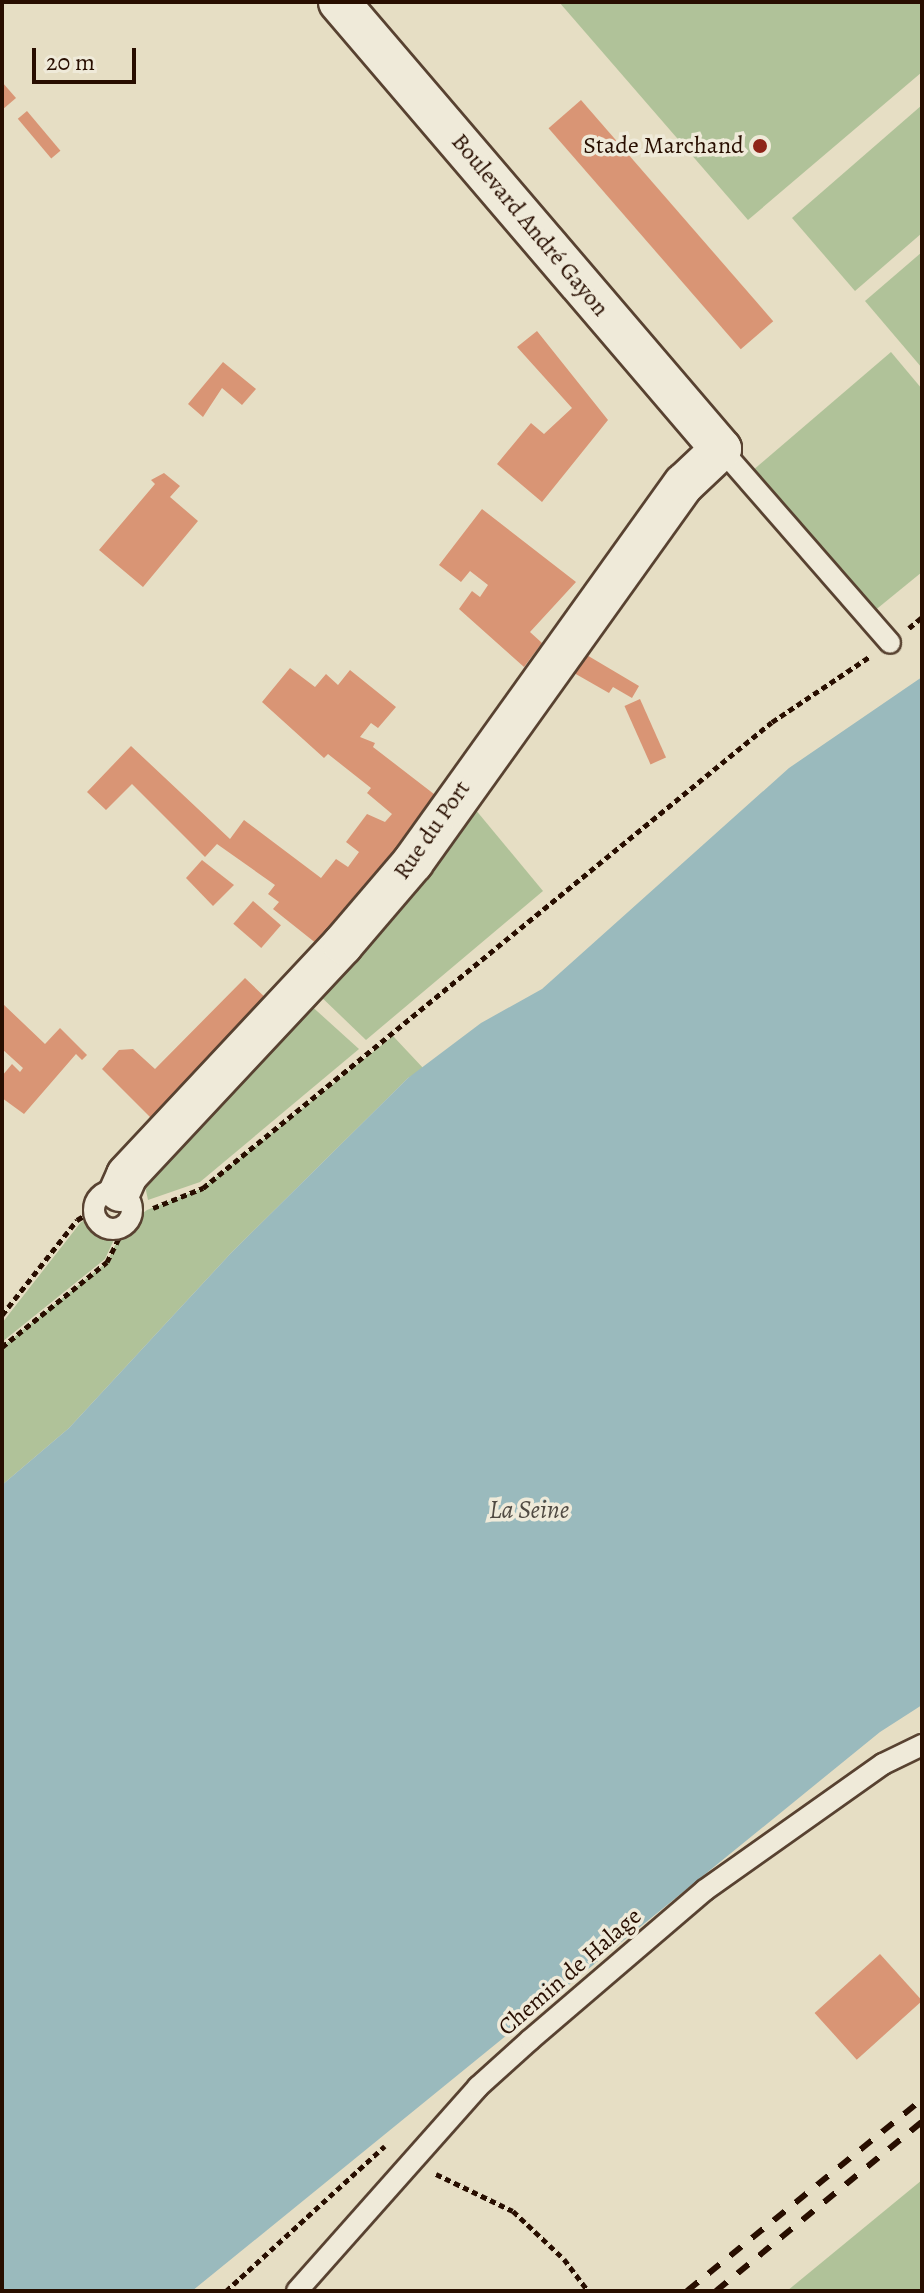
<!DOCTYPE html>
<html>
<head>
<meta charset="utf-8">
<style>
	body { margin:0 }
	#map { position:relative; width:924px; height:2293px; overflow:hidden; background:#e6dec4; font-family:Alegreya,serif }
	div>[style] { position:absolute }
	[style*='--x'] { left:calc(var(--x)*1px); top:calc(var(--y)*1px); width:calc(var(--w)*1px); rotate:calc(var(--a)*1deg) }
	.green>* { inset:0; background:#b0c299 }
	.water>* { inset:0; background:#9ababd }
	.building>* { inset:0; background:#d99575; transform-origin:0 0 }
	.path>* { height:5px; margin-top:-2.5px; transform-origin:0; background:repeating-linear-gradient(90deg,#280e00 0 6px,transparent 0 10px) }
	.roads { filter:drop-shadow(2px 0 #584231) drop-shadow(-2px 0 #584231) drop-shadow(0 2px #584231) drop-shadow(0 -2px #584231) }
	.service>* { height:20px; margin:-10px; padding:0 10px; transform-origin:10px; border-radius:10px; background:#efead9 }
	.service>.ring { margin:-10px; padding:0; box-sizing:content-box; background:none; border:20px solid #efead9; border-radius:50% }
	.minor>* { height:40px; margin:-20px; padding:0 20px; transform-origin:20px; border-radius:20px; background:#efead9 }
	.rail>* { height:6px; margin-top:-3px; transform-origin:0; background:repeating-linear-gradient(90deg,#280e00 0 14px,transparent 0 28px) }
	.dots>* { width:22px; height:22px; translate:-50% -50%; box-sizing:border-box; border:4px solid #efead9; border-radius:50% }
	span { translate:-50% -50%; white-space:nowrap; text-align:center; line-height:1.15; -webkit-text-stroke:7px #efead9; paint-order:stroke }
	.poi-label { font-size:24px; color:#280e00 }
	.right { translate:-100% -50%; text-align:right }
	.street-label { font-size:24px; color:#280e00 }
	.water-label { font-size:26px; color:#504a42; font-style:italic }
	.frame { position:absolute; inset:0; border:4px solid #280e00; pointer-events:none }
	.scale { position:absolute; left:32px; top:48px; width:104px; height:36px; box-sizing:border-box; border:4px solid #280e00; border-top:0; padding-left:10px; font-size:24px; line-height:28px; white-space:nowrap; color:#280e00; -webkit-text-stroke:6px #efead9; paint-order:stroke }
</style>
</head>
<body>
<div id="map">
	<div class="green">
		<div style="clip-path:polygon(559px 2px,922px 2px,922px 72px,748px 220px)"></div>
		<div style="clip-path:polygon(922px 105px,922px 233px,855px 291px,792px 218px)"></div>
		<div style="clip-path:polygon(922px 252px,922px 368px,865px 301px)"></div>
		<div style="clip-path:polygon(891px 352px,922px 389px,922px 572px,873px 612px,752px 471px)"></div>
		<div style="clip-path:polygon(470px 803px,543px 891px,366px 1040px,315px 991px)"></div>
		<div style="clip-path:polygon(307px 1002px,359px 1049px,200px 1182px,148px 1200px,142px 1172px)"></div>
		<div style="clip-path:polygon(393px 1036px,424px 1069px,408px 1078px,231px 1253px,69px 1428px,2px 1485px,2px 1347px,107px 1262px,124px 1227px,147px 1210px,203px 1188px)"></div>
		<div style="clip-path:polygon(91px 1218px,105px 1232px,117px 1233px,105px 1259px,2px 1342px,2px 1323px,81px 1222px)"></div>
		<div style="clip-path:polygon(922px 2180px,922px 2291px,787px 2291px)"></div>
	</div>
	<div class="water">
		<div style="clip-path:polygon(922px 677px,922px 1705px,880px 1732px,192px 2291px,2px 2291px,2px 1485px,69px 1428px,231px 1253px,408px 1078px,481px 1023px,542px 989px,789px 768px)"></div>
	</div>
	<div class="building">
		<div style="clip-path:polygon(2px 82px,16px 98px,2px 110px)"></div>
		<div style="left:581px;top:100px;width:293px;height:43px;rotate:49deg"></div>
		<div style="left:27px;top:111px;width:52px;height:12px;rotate:50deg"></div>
		<div style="clip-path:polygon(537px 331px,608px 420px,542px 502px,497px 464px,531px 423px,544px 434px,572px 408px,517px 347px)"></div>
		<div style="clip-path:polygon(223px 362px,256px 389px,242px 405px,222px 388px,203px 417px,188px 404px)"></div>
		<div style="clip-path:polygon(164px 473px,180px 486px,170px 497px,198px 521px,143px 587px,99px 550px,155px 484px,151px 480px)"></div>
		<div style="clip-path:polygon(482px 509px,576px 582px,530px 632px,542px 643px,524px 667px,459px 609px,472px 591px,480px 597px,488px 585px,470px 571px,461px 582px,439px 565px)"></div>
		<div style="clip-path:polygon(585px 654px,639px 686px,632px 698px,613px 687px,609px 693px,574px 673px)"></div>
		<div style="clip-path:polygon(290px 668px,315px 687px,326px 674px,338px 685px,350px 670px,396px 707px,378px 728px,371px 723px,360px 737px,375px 743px,373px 747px,443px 801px,322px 948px,273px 909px,279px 902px,268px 894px,275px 885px,217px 844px,205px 857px,132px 784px,106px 810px,87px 792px,131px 746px,230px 839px,244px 820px,321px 878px,336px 859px,348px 867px,359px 852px,346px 842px,367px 814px,385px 822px,392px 814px,367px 793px,371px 788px,328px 754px,324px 758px,262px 702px)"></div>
		<div style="left:640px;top:699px;width:64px;height:17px;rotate:66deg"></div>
		<div style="clip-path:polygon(202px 860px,234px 885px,213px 906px,186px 878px)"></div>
		<div style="left:253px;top:901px;width:37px;height:30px;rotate:41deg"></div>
		<div style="clip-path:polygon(245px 978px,271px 1003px,156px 1123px,102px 1069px,119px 1050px,133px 1049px,155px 1069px)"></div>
		<div style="clip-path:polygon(2px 1003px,45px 1044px,60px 1028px,87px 1055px,82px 1060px,76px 1054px,24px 1114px,2px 1098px,2px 1076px,12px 1064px,20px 1072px,23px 1068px,2px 1049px)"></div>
		<div style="left:880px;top:1954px;width:63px;height:88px;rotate:48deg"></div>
	</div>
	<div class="path">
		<div style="--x:909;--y:628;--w:17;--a:-40"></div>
		<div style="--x:153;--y:1208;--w:54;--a:-21.8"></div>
		<div style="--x:203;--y:1188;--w:735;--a:-39.32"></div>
		<div style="--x:772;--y:722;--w:117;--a:-33.8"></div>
		<div style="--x:2;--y:1315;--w:121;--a:-51.7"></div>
		<div style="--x:77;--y:1220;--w:17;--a:-31"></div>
		<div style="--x:2;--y:1347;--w:135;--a:-39"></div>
		<div style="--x:107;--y:1262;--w:40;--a:-63.4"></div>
		<div style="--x:436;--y:2174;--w:85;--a:25.7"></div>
		<div style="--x:513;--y:2211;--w:70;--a:43.3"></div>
		<div style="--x:564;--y:2259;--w:40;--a:53"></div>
		<div style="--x:226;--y:2291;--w:215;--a:-42.4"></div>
	</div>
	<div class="roads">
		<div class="service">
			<div style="--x:721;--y:449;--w:257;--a:48.9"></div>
			<div class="ring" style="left:94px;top:1191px;width:18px;height:18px"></div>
			<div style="--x:297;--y:2291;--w:273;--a:-48.4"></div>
			<div style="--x:478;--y:2087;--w:70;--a:-42.1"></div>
			<div style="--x:530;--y:2040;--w:230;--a:-40.6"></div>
			<div style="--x:705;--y:1890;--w:218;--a:-35.3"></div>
			<div style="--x:883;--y:1764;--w:43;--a:-26"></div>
		</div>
		<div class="minor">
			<div style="--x:120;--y:1191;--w:17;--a:-66"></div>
			<div style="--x:127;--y:1175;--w:316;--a:-46.9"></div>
			<div style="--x:343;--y:944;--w:108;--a:-49.5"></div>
			<div style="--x:413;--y:862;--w:465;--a:-54.4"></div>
			<div style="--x:684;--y:484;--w:51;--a:-43.4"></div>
			<div style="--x:721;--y:449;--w:588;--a:-130.52"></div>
		</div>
	</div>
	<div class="rail">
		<div style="--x:687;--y:2291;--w:303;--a:-39.2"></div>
		<div style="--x:716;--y:2291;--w:266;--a:-39.4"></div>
	</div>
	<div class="dots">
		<div style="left:760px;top:146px;background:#8f2418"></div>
	</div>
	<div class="poi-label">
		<span class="right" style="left:744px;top:146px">Stade Marchand</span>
	</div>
	<div class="street-label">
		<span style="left:530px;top:225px;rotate:50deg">Boulevard André Gayon</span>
		<span style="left:432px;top:830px;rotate:-55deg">Rue du Port</span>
		<span style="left:570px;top:1972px;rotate:-41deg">Chemin de Halage</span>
	</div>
	<div class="water-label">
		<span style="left:529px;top:1510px">La Seine</span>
	</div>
	<div class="frame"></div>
	<div class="scale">20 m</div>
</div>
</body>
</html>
